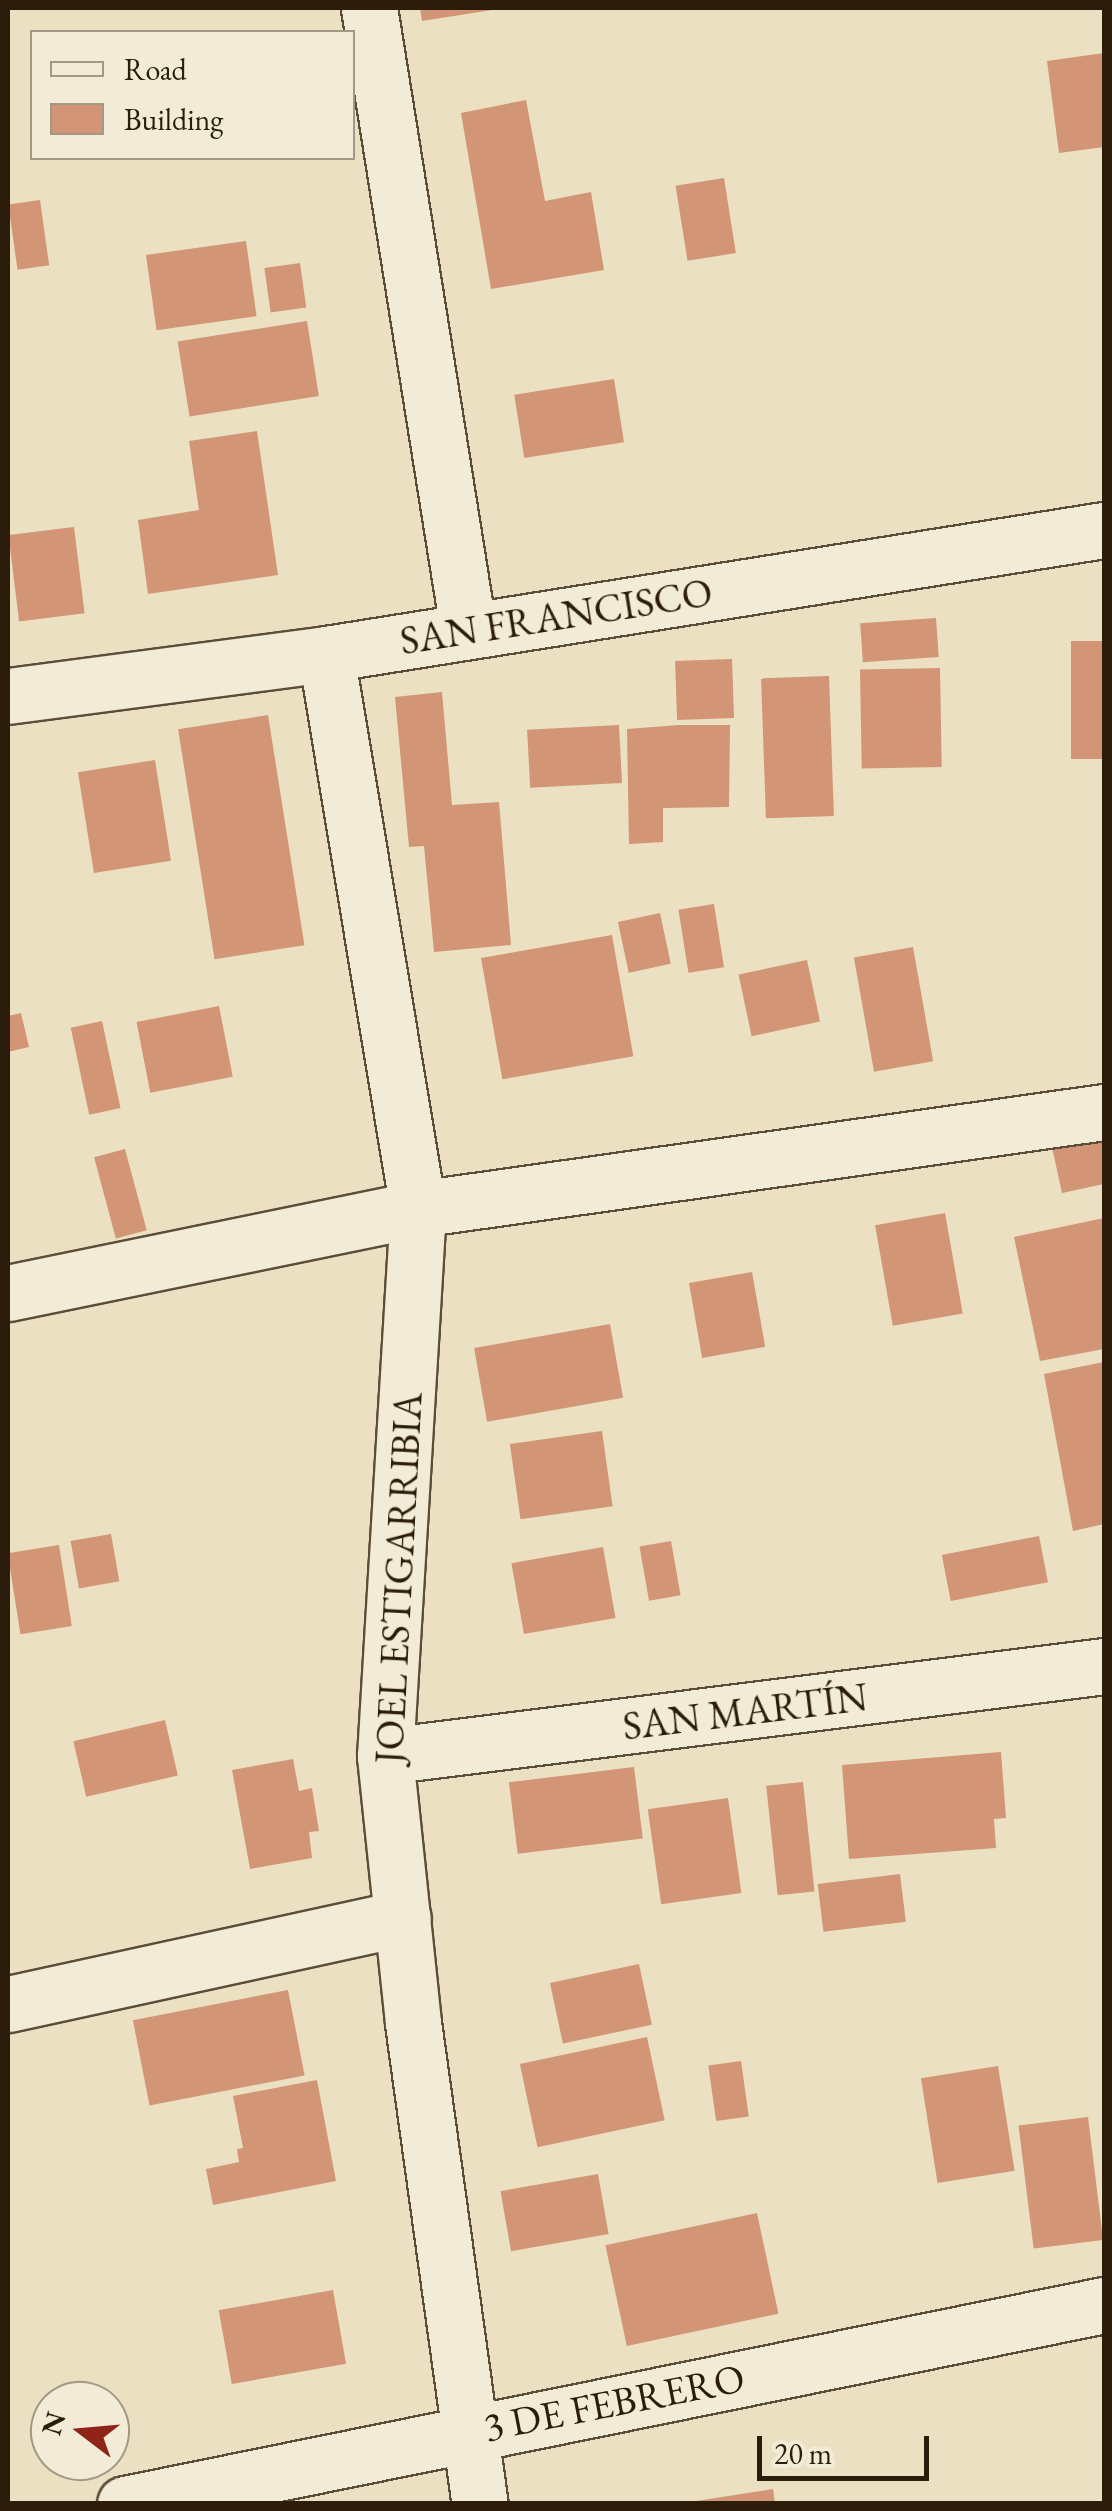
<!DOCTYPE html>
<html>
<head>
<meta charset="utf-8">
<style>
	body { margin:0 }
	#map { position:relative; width:1112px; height:2511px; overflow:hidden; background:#ebe0c2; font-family:"EB Garamond",serif }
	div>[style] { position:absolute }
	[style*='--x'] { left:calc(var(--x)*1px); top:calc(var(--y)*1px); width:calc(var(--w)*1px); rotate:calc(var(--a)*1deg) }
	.building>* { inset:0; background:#d29575; transform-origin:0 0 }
	.roads { filter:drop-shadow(2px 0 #5c4d39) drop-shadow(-2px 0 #5c4d39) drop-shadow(0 2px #5c4d39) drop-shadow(0 -2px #5c4d39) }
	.minor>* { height:55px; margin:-27.5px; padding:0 27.5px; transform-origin:27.5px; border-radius:27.5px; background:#f2ebd7 }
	span { translate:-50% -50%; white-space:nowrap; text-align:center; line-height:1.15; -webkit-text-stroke:10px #f2ebd7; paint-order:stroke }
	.street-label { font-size:40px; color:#2c1c0b }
	.frame { position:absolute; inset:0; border:10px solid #2c1c0b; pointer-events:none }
	.legend { position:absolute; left:30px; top:30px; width:325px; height:130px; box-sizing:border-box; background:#f2ebd7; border:2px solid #a39885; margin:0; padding:12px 18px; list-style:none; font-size:30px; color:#2c1c0b }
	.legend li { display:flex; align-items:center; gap:20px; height:50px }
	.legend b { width:50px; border:2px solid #a39885 }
	.north { position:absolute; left:30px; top:2381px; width:100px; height:100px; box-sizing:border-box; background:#f2ebd7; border:2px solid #a39885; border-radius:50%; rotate:286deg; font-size:28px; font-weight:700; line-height:40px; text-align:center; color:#2c1c0b }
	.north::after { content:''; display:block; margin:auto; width:35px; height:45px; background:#8f2418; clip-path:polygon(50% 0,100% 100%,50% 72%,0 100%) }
	.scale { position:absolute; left:757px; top:2436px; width:172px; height:45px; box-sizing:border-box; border:5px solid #2c1c0b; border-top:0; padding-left:12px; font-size:30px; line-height:35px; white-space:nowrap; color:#2c1c0b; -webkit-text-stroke:8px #f2ebd7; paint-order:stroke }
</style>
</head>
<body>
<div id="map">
	<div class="building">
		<div style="clip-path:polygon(420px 8px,492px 8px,492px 10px,422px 21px)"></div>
		<div style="clip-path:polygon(1104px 53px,1104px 147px,1059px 153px,1047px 61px)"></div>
		<div style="clip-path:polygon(526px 100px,545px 201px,591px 192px,604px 270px,491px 289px,461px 113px)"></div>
		<div style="left:724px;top:178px;width:76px;height:49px;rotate:81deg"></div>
		<div style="left:40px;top:200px;width:66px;height:32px;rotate:82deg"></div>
		<div style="left:246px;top:241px;width:76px;height:101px;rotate:82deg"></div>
		<div style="left:300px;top:263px;width:45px;height:36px;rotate:82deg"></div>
		<div style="left:307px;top:321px;width:76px;height:131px;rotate:81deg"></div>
		<div style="left:614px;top:379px;width:64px;height:101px;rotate:81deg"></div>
		<div style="clip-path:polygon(257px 431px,278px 575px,148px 594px,138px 520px,199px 510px,189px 441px)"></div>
		<div style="left:74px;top:527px;width:87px;height:66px;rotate:83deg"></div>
		<div style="left:936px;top:618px;width:39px;height:76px;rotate:86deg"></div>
		<div style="left:1104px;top:641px;width:118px;height:33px;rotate:90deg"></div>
		<div style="left:732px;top:659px;width:59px;height:57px;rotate:88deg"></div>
		<div style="left:940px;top:668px;width:99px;height:80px;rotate:89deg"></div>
		<div style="left:829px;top:676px;width:140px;height:68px;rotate:88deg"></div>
		<div style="clip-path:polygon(442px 692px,452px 805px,499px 802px,511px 945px,434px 952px,424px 846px,409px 847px,395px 697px)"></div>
		<div style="left:268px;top:715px;width:233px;height:91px;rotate:81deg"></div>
		<div style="left:619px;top:725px;width:58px;height:92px;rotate:87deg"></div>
		<div style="clip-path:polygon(679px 725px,730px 725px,729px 807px,663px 808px,663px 842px,629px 844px,627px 729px)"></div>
		<div style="left:155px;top:760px;width:102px;height:78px;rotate:81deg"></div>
		<div style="left:714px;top:904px;width:64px;height:36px;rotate:81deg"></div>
		<div style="left:660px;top:913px;width:52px;height:43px;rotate:78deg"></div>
		<div style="left:612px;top:935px;width:123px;height:133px;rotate:80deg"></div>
		<div style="left:913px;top:947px;width:116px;height:60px;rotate:80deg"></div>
		<div style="left:807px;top:960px;width:63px;height:70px;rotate:78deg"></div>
		<div style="left:219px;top:1006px;width:72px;height:84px;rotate:79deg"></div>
		<div style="clip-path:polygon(21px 1013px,29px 1047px,8px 1052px,8px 1016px)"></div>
		<div style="left:102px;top:1021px;width:89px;height:32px;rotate:78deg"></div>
		<div style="clip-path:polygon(1050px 1138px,1104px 1139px,1104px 1184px,1062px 1193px)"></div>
		<div style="left:125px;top:1149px;width:84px;height:32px;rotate:75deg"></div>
		<div style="left:945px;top:1213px;width:102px;height:71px;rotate:80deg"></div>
		<div style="clip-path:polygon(1104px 1218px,1104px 1349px,1040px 1361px,1014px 1237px)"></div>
		<div style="left:752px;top:1272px;width:76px;height:64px;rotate:80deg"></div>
		<div style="left:610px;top:1324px;width:75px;height:138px;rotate:80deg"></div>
		<div style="clip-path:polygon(1104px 1362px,1104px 1524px,1073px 1531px,1044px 1374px)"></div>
		<div style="left:602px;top:1431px;width:76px;height:93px;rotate:82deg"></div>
		<div style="left:111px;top:1534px;width:48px;height:41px;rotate:80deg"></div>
		<div style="left:1039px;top:1536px;width:47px;height:99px;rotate:79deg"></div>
		<div style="left:671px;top:1541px;width:55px;height:32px;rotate:80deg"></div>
		<div style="left:59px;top:1545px;width:82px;height:52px;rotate:81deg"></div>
		<div style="left:603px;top:1547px;width:72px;height:93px;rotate:80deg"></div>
		<div style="left:165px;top:1720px;width:57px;height:94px;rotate:77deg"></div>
		<div style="clip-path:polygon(1001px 1752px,1006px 1818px,994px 1819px,996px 1848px,849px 1859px,842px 1765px)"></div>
		<div style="clip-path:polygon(293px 1759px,299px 1791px,312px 1788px,319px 1831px,309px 1832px,312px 1858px,250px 1869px,232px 1770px)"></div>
		<div style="left:634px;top:1767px;width:72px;height:126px;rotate:83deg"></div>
		<div style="left:803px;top:1782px;width:110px;height:37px;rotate:84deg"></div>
		<div style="left:728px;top:1798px;width:96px;height:81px;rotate:82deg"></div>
		<div style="left:900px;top:1874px;width:48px;height:83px;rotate:83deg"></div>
		<div style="left:639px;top:1964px;width:62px;height:91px;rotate:78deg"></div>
		<div style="left:288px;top:1990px;width:87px;height:158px;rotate:79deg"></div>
		<div style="left:647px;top:2037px;width:85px;height:130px;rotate:78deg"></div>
		<div style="left:741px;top:2061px;width:56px;height:33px;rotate:82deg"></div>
		<div style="left:998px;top:2066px;width:106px;height:78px;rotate:81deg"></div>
		<div style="clip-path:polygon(317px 2080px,336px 2181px,213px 2205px,206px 2169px,239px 2162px,237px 2149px,243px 2148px,233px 2096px)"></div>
		<div style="left:1088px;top:2117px;width:124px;height:70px;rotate:83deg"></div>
		<div style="left:598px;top:2174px;width:61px;height:99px;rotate:80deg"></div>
		<div style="left:757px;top:2213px;width:103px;height:155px;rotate:78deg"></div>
		<div style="left:333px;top:2290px;width:75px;height:116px;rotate:80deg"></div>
		<div style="clip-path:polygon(773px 2489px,775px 2504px,696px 2504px,696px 2501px)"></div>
	</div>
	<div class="roads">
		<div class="minor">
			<div style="--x:369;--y:8;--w:628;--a:80.93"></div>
			<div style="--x:326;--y:654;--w:563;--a:80.59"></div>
			<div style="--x:418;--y:1209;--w:548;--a:93.45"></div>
			<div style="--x:385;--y:1756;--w:268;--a:84"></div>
			<div style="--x:413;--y:2023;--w:486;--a:82.1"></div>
			<div style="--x:8;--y:696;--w:321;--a:-7.5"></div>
			<div style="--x:326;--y:654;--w:788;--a:-9.06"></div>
			<div style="--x:8;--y:1293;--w:419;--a:-11.6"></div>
			<div style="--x:418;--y:1209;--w:693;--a:-8.05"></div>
			<div style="--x:385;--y:1756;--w:725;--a:-7.13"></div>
			<div style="--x:8;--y:2004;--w:404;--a:-12.3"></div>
			<div style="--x:125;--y:2504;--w:999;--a:-11.49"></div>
		</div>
	</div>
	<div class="street-label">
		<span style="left:556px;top:616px;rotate:-9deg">SAN FRANCISCO</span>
		<span style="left:398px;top:1578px;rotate:-87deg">JOEL ESTIGARRIBIA</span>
		<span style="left:745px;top:1711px;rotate:-7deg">SAN MARTÍN</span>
		<span style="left:614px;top:2402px;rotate:-11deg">3 DE FEBRERO</span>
	</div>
	<div class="frame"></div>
	<ul class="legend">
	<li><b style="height:12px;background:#f2ebd7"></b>Road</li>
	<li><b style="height:28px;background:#d29575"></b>Building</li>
	</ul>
	<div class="north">N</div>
	<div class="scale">20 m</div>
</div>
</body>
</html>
